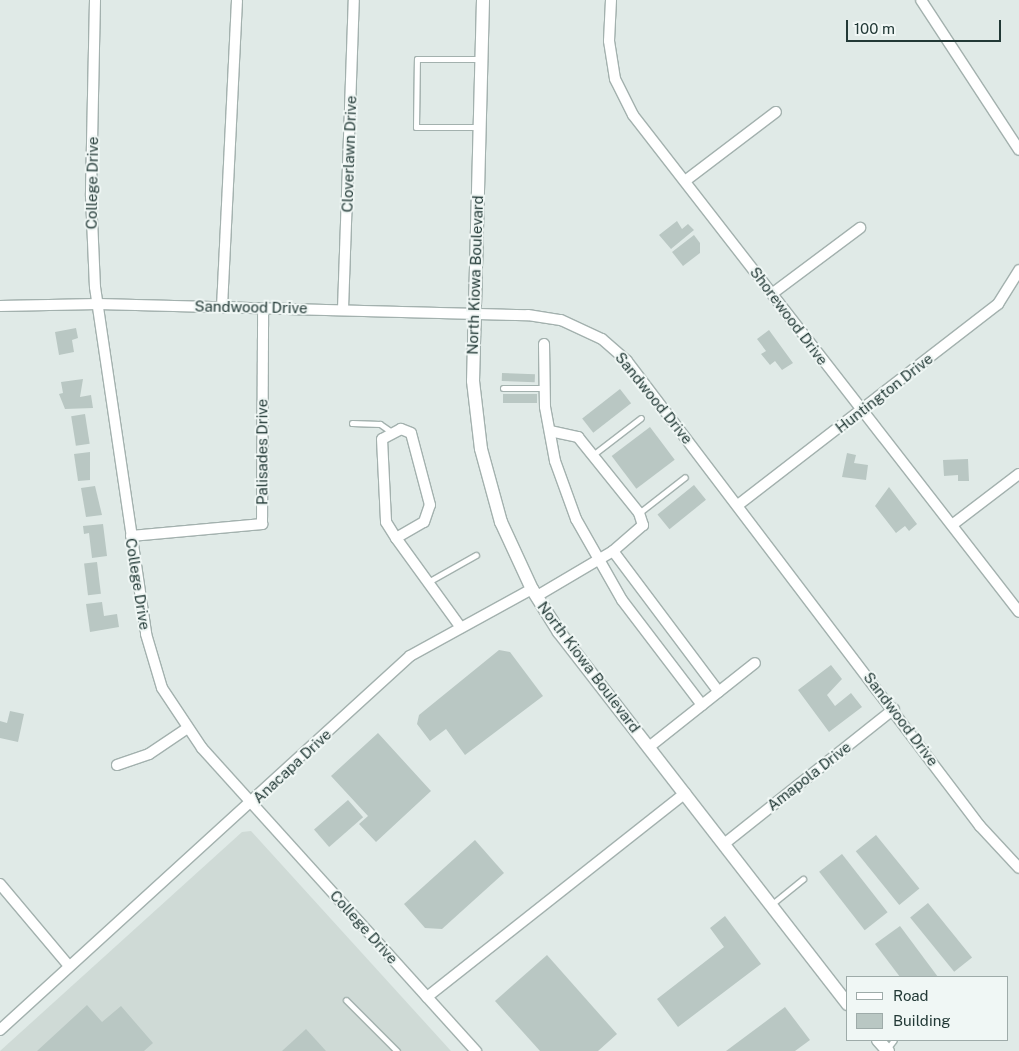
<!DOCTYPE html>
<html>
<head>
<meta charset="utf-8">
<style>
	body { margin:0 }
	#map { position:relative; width:1019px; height:1051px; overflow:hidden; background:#e0eae7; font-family:"Public Sans",sans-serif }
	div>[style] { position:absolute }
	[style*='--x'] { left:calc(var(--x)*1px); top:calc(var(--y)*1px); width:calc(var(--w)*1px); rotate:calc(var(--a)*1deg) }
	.built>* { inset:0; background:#cfdad6 }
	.building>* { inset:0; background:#b9c7c3; transform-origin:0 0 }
	.roads { filter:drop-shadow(1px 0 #a3b1ae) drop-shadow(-1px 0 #a3b1ae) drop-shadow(0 1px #a3b1ae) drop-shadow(0 -1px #a3b1ae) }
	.service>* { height:5px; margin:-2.5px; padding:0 2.5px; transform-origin:2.5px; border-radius:2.5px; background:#fff }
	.minor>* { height:10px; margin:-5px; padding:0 5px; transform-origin:5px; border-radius:5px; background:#fff }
	.tertiary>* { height:12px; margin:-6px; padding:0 6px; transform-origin:6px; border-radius:6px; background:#fff }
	span { translate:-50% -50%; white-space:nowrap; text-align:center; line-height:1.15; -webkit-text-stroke:4px #f0f7f5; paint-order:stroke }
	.street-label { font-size:15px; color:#223936 }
	.legend { position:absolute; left:846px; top:976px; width:162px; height:65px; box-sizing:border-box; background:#f0f7f5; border:1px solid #9eaba9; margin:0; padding:6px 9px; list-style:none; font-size:15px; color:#223936 }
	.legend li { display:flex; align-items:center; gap:10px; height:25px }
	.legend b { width:25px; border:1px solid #9eaba9 }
	.scale { position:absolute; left:846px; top:20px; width:155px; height:22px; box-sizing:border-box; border:2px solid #223936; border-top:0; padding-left:6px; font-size:15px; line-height:18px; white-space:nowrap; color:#223936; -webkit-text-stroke:4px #f0f7f5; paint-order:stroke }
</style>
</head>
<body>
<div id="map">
	<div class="built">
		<div style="clip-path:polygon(251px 831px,451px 1051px,0 1051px,242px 832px)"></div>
	</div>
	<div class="building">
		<div style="clip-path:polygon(677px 221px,682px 229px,688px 224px,694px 230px,671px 249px,659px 235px)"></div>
		<div style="clip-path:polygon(694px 235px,700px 243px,700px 253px,683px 266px,672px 252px)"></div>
		<div style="clip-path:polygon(76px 328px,78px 338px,72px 340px,74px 352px,59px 355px,55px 332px)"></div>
		<div style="clip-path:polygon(769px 330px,793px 363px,782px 370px,775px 361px,770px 365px,761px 354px,766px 351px,757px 339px)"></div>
		<div style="left:502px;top:373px;width:33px;height:8px;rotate:2deg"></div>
		<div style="clip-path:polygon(83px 379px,80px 397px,91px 395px,93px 408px,65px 409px,59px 394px,63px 393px,61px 382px)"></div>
		<div style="left:620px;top:389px;width:18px;height:48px;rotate:52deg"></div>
		<div style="left:503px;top:394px;width:34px;height:9px"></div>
		<div style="left:85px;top:414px;width:30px;height:14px;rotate:81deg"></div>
		<div style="left:650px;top:427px;width:41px;height:48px;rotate:53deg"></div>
		<div style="clip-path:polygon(90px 452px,90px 480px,78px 481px,74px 454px)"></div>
		<div style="clip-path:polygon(847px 453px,856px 455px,854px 463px,868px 465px,866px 480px,842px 477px)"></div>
		<div style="clip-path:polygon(968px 459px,969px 481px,958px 481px,958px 475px,944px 476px,943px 460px)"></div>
		<div style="left:694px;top:485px;width:19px;height:47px;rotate:51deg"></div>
		<div style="clip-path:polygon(95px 486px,102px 515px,86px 517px,81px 488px)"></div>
		<div style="clip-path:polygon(889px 487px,917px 524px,909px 531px,905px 526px,896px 533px,875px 506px)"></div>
		<div style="clip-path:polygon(103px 524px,107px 556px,92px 558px,89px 533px,84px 534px,83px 526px)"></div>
		<div style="left:97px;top:562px;width:32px;height:13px;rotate:83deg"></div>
		<div style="clip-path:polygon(102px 602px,104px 616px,117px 614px,119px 627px,90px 632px,86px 604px)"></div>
		<div style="clip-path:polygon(499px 650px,510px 652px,543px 696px,465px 755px,446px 729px,430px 741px,417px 724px,419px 715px)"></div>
		<div style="clip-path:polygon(831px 665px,842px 679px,827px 695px,835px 706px,851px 693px,862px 707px,829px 732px,798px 690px)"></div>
		<div style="clip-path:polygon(10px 711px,24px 714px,18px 742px,0 738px,0 721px,7px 723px)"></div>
		<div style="clip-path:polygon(378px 733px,431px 791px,376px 842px,359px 824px,368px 816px,331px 776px)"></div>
		<div style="left:348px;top:800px;width:23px;height:45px;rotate:49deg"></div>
		<div style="left:876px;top:835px;width:69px;height:26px;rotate:51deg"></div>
		<div style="clip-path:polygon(475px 840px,504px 873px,442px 929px,425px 928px,404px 904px)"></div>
		<div style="left:842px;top:854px;width:74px;height:29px;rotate:52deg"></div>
		<div style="left:928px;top:903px;width:70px;height:23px;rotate:51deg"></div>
		<div style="clip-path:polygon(725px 916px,761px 964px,678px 1027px,657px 999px,724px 947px,710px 928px)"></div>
		<div style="clip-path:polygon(900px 926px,938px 977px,900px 977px,875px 944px)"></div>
		<div style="clip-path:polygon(547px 955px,617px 1034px,598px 1051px,540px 1051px,495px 1001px)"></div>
		<div style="clip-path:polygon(87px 1005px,102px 1022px,121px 1006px,153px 1043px,144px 1051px,37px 1051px)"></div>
		<div style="clip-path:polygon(785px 1007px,810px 1040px,795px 1051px,726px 1051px)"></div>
		<div style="clip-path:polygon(306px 1029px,326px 1051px,282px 1051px)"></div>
	</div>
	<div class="roads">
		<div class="service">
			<div style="--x:480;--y:127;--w:64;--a:180"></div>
			<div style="--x:416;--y:127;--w:68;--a:-89.2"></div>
			<div style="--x:417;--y:59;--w:64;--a:0"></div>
			<div style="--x:503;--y:388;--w:41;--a:0"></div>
			<div style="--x:352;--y:423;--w:28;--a:2"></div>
			<div style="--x:380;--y:424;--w:12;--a:35"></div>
			<div style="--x:594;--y:454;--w:59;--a:-37.5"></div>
			<div style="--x:639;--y:513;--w:58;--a:-38"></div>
			<div style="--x:428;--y:582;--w:55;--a:-29.4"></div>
			<div style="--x:772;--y:904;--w:40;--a:-39"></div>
			<div style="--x:346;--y:1000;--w:72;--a:45"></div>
			<div style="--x:887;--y:1049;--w:11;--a:-52"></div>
		</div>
		<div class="minor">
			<div style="--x:95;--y:0;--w:196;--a:91.2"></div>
			<div style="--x:91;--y:196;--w:91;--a:87.5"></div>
			<div style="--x:95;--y:287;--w:351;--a:81.6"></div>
			<div style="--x:146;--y:634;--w:56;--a:73.5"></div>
			<div style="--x:162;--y:688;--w:72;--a:56.3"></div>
			<div style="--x:202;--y:748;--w:409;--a:47.9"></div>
			<div style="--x:611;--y:0;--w:41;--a:92.8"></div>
			<div style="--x:609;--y:41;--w:38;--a:81"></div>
			<div style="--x:615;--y:79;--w:40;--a:63.4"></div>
			<div style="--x:633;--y:115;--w:629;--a:52.16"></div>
			<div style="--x:921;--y:0;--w:179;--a:56.8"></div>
			<div style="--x:685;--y:181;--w:114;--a:-37.2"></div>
			<div style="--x:773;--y:293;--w:109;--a:-36.8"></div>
			<div style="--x:0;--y:306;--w:98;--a:-1.2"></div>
			<div style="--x:98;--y:304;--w:430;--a:1.5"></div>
			<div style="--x:528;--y:315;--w:33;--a:9"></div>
			<div style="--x:561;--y:320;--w:45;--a:24.9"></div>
			<div style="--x:602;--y:339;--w:33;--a:41"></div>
			<div style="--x:627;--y:361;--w:584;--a:52.8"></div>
			<div style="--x:980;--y:826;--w:57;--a:47.1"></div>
			<div style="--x:222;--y:307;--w:307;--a:-87.2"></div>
			<div style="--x:343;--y:309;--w:309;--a:-88"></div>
			<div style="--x:544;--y:344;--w:63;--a:89.1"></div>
			<div style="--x:545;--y:407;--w:55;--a:79.5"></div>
			<div style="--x:555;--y:461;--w:62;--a:70.1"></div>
			<div style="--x:576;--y:519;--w:93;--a:60.4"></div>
			<div style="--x:622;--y:600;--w:132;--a:52.7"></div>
			<div style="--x:550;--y:431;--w:29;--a:12"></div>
			<div style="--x:578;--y:437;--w:97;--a:51.2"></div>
			<div style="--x:639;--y:513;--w:13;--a:72"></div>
			<div style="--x:643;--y:525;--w:40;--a:139"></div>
			<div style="--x:738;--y:505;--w:329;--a:-37.7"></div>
			<div style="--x:998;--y:304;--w:40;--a:-58"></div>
			<div style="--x:952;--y:525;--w:84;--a:-37.3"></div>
			<div style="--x:131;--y:536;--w:132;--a:-5.2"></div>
			<div style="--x:262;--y:524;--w:216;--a:-89.7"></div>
			<div style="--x:396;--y:538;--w:32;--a:-30"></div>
			<div style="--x:424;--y:522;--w:18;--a:-71"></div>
			<div style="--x:430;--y:505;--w:74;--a:-104.8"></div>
			<div style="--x:411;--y:433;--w:11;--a:-158"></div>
			<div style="--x:401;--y:429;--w:21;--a:152"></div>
			<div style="--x:382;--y:439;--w:83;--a:87.2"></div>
			<div style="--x:386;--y:522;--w:19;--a:58"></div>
			<div style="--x:396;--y:538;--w:107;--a:54.1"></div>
			<div style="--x:537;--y:596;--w:88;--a:-30.6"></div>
			<div style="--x:613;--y:551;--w:176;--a:53.1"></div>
			<div style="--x:649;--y:747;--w:135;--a:-38.4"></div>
			<div style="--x:117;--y:765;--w:34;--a:-19"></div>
			<div style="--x:149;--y:754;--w:45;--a:-34"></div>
			<div style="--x:724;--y:844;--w:217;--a:-38.5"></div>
			<div style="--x:0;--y:884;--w:107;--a:49.9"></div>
			<div style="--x:427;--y:997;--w:329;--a:-38.3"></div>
			<div style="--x:0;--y:1030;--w:555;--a:-42.37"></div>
			<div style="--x:410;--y:656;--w:139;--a:-28.8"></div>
		</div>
		<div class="tertiary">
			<div style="--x:483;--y:0;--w:381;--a:91.5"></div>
			<div style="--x:473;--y:381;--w:68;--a:83.3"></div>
			<div style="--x:481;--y:449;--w:76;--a:74.7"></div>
			<div style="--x:501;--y:522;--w:74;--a:65.2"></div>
			<div style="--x:532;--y:589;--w:51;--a:57.9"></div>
			<div style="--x:559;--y:632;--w:471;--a:52.2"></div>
			<div style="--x:878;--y:1040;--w:15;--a:48"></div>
		</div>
	</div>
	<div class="street-label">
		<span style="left:349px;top:154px;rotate:-88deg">Cloverlawn Drive</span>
		<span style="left:92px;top:183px;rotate:-89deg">College Drive</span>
		<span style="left:475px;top:275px;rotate:-88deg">North Kiowa Boulevard</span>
		<span style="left:251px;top:307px;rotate:1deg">Sandwood Drive</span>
		<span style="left:789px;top:316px;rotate:53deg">Shorewood Drive</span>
		<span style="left:884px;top:393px;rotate:-38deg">Huntington Drive</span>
		<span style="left:654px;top:398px;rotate:51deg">Sandwood Drive</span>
		<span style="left:262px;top:452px;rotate:-90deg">Palisades Drive</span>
		<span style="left:138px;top:584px;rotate:81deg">College Drive</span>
		<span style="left:589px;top:667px;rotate:53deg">North Kiowa Boulevard</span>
		<span style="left:901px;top:719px;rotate:53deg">Sandwood Drive</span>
		<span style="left:292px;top:766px;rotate:-43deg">Anacapa Drive</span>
		<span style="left:809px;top:776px;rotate:-38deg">Amapola Drive</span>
		<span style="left:364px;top:927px;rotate:48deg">College Drive</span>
	</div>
	<ul class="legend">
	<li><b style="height:6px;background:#fff"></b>Road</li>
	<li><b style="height:14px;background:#b9c7c3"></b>Building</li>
	</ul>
	<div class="scale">100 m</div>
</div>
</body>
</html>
